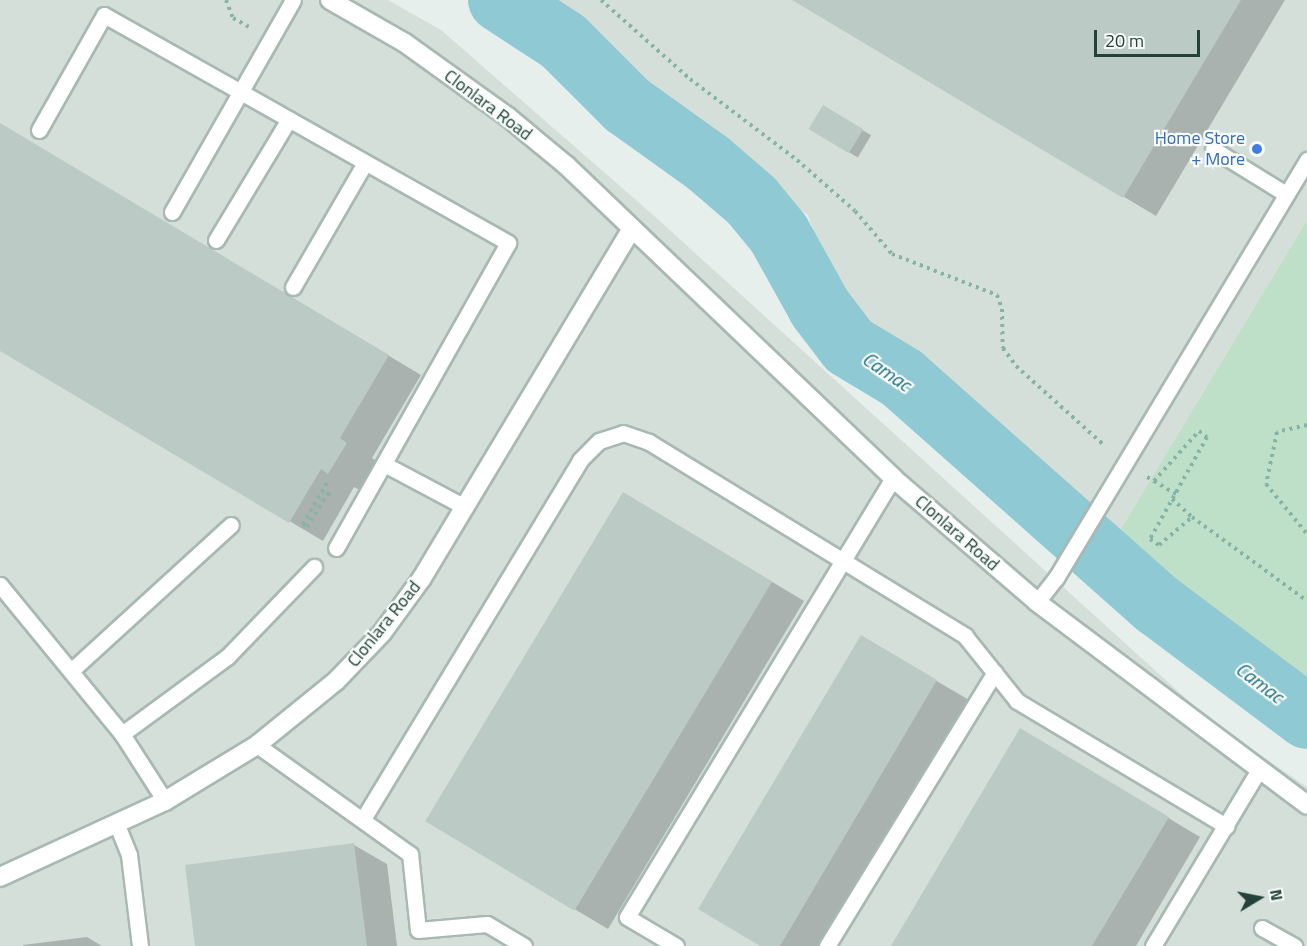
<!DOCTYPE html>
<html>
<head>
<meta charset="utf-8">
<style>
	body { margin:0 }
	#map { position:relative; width:1307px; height:946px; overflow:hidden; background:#e6efeb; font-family:"Titillium Web",sans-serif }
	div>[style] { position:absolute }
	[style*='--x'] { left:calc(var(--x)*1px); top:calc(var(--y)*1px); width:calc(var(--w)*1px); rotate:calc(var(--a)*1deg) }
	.built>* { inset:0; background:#d4dfda }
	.green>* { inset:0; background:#bfe0c8 }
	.shadow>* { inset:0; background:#0003; transform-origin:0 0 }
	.river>* { height:64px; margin:-32px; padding:0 32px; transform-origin:32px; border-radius:32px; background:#8ec9d4 }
	.building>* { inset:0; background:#bbcac4; transform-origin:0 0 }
	.path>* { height:4px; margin-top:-2px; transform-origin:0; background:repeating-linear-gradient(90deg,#86b3a5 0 3px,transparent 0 7.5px) }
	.roads { filter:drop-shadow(2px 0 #a8b8b2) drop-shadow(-2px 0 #a8b8b2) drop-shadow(0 2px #a8b8b2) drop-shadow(0 -2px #a8b8b2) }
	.lane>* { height:15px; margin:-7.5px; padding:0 7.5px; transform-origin:7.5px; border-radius:7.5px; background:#fff }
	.street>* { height:18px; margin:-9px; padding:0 9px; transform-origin:9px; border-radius:9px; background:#fff }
	.dots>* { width:16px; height:16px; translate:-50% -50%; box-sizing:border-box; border:3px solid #f7fbf9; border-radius:50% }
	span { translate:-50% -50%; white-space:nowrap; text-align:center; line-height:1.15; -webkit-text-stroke:4.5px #f7fbf9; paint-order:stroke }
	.street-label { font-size:18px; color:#24423a }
	.shop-label { font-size:18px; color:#366cbe }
	.right { translate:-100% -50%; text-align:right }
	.water-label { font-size:20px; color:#1c6f80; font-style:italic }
	.north { position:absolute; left:1229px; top:868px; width:60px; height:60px; -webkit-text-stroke:4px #f7fbf9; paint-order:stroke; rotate:80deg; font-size:16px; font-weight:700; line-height:24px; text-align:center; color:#24423a }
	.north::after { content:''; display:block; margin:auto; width:21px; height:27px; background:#24423a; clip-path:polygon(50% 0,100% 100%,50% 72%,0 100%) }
	.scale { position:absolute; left:1094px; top:30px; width:106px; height:27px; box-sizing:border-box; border:3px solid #24423a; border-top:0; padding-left:8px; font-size:18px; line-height:21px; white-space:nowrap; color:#24423a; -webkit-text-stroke:4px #f7fbf9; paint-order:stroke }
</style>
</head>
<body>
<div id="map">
	<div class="built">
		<div style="clip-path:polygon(0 0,388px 0,441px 30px,652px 214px,1212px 722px,1307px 787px,1307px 946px,0 946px)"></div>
		<div style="clip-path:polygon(522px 0,1307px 0,1307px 220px,1113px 542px,1073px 510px,1009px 440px,833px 306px,826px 269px,808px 215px,770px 190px)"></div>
	</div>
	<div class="green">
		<div style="clip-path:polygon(1307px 220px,1307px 732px,1100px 572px,1113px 542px)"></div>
	</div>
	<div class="shadow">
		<div style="clip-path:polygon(795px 0,1285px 0,1156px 216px)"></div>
		<div style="left:824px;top:107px;width:55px;height:26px;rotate:31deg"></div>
		<div style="clip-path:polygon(0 124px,421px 375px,372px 458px,379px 463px,362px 491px,354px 487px,323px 541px,0 349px)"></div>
		<div style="clip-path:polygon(657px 513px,804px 601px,608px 929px,428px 822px)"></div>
		<div style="clip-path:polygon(894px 656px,969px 700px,823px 946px,763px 946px)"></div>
		<div style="clip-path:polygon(1053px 749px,1200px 837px,1136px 946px,893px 946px)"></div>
		<div style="clip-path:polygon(354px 845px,387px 864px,397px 946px,196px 946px)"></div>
		<div style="clip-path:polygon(87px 937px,102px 946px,23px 946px,23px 945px)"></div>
	</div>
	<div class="river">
		<div style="--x:500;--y:0;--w:75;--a:33.1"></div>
		<div style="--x:563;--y:41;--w:91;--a:45"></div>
		<div style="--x:627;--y:105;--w:100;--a:35.6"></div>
		<div style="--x:708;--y:163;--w:58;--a:40.8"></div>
		<div style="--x:752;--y:201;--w:43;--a:50.7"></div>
		<div style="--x:779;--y:234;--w:85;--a:61"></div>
		<div style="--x:820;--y:308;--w:48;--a:52.7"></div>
		<div style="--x:849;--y:346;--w:62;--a:31.1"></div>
		<div style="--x:902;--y:378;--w:342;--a:41.6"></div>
		<div style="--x:1158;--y:605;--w:186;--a:36.9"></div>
	</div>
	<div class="building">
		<div style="clip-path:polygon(792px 0,1241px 0,1123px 198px)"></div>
		<div style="left:823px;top:105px;width:47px;height:28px;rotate:31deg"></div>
		<div style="clip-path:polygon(0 123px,389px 355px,340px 438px,347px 443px,328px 474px,321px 469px,289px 523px,0 351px)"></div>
		<div style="left:623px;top:492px;width:174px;height:384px;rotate:31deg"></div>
		<div style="clip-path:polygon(861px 635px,937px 680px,780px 946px,760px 946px,698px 909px)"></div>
		<div style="clip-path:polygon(1020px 728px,1169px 817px,1092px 946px,891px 946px)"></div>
		<div style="clip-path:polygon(354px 843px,367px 946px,195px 946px,185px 865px)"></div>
	</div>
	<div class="path">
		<div style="--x:226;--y:0;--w:19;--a:69"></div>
		<div style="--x:233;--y:18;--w:18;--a:29"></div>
		<div style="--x:601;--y:0;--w:119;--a:41.6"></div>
		<div style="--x:690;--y:79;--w:134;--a:37.1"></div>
		<div style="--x:797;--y:160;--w:77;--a:41.3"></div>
		<div style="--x:855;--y:211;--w:57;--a:49.3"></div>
		<div style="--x:892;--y:254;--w:113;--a:21.3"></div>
		<div style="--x:997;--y:295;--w:15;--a:70"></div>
		<div style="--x:1002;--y:309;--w:39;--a:89"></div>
		<div style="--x:1003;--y:348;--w:22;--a:54"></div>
		<div style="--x:1016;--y:366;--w:120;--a:42"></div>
		<div style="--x:1307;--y:425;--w:31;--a:167"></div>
		<div style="--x:1277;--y:432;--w:53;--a:101.9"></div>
		<div style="--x:1266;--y:484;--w:65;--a:50.6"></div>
		<div style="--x:1147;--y:477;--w:8;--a:30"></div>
		<div style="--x:1154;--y:481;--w:67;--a:-48"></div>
		<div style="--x:1199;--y:431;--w:10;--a:37"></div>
		<div style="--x:1207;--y:437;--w:117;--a:119.2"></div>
		<div style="--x:1150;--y:539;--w:11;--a:34"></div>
		<div style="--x:1159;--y:545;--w:43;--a:-40.3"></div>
		<div style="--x:1192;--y:517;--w:142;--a:36.1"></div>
		<div style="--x:1154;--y:481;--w:26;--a:31"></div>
		<div style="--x:327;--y:483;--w:48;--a:120.3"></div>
		<div style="--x:303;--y:524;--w:5;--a:37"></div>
		<div style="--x:307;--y:527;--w:40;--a:-58"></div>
		<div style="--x:328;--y:493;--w:7;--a:34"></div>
		<div style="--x:1172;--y:499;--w:27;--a:42"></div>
	</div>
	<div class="roads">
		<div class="lane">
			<div style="--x:39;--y:130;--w:132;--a:-60.5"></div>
			<div style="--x:104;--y:15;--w:464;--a:29.4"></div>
			<div style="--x:508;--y:243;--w:350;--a:119.4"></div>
			<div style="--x:1213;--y:149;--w:86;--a:31.7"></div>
			<div style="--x:172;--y:212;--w:244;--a:-60.3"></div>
			<div style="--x:216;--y:240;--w:141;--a:-58.9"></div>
			<div style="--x:293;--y:287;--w:143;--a:-59.9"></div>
			<div style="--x:384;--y:464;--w:92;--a:28"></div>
			<div style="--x:0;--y:585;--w:193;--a:50.7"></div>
			<div style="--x:122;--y:734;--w:80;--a:57.3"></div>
			<div style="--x:1037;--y:602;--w:31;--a:-52"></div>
			<div style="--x:1056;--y:578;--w:488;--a:-59"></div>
			<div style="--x:72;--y:670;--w:215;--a:-42.4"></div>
			<div style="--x:122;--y:734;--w:132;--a:-36.3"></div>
			<div style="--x:228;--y:656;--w:124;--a:-46"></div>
			<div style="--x:257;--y:745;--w:188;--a:35.5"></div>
			<div style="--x:410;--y:854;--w:76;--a:84"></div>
			<div style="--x:418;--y:930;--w:69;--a:-5"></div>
			<div style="--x:487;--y:924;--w:43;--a:30.7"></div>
			<div style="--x:363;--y:819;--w:419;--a:-58.8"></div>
			<div style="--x:580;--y:460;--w:27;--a:-45"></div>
			<div style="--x:599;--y:441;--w:25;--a:-18"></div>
			<div style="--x:623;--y:433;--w:28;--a:19"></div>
			<div style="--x:649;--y:442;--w:371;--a:31.5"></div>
			<div style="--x:965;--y:636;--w:83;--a:51.3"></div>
			<div style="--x:1017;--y:701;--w:244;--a:30.9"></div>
			<div style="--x:117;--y:825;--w:32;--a:68"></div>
			<div style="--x:129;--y:855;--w:92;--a:83.1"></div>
			<div style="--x:1262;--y:928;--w:37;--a:29"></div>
			<div style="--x:676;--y:946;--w:57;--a:-149.4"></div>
			<div style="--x:627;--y:917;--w:513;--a:-58.79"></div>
			<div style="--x:827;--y:946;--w:321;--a:-58.5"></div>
			<div style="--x:1153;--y:946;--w:204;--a:-59"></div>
		</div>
		<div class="street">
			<div style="--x:330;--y:0;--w:86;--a:29.8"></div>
			<div style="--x:405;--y:43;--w:127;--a:35.7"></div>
			<div style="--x:508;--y:117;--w:77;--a:39.7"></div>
			<div style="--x:567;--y:166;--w:451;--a:43.7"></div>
			<div style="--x:893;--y:478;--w:190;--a:40.7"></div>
			<div style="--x:1037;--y:602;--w:338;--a:36.9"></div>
			<div style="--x:0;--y:877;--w:182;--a:-24.7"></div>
			<div style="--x:165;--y:801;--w:108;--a:-31.3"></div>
			<div style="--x:257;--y:745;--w:102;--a:-39"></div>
			<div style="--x:336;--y:681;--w:66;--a:-46.2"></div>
			<div style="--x:382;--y:633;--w:68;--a:-54"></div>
			<div style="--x:422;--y:578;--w:407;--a:-59"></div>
		</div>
	</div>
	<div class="dots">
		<div style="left:1257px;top:149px;background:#3f7fe0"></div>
	</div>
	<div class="street-label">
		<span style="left:488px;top:105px;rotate:37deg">Clonlara Road</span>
		<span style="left:957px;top:533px;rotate:41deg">Clonlara Road</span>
		<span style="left:384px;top:624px;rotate:-51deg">Clonlara Road</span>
	</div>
	<div class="shop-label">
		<span class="right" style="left:1245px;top:149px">Home Store<br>+ More</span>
	</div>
	<div class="water-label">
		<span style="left:887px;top:371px;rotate:34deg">Camac</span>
		<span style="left:1260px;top:682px;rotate:37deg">Camac</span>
	</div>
	<div class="north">N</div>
	<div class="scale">20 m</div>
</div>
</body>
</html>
